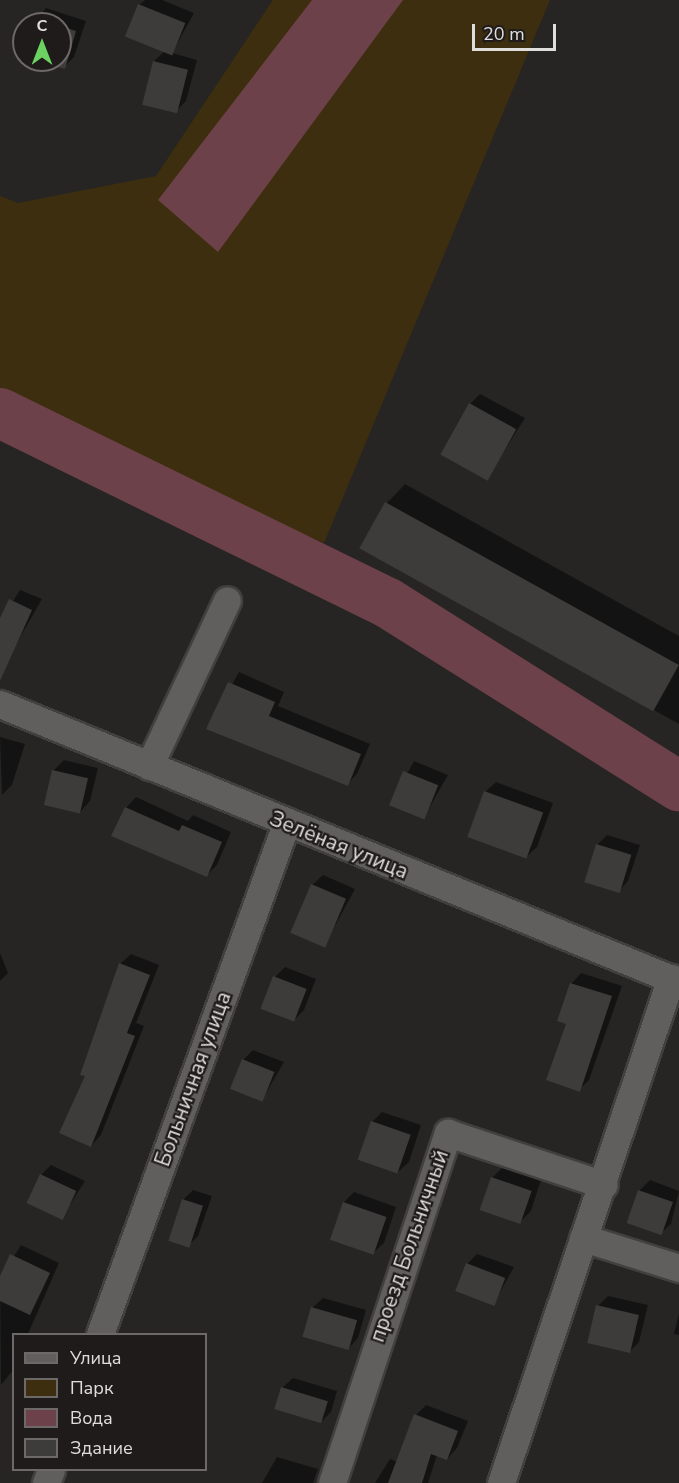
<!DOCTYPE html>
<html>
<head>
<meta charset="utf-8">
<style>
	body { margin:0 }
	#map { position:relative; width:679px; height:1483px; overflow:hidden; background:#272524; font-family:"Nunito Sans",sans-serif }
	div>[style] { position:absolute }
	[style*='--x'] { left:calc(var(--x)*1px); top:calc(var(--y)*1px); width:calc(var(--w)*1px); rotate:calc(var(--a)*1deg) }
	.green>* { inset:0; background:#3c2e0e }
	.water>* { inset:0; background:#6d4149 }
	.shadow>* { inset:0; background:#0007 }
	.river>* { height:50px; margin:-25px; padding:0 25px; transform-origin:25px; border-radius:25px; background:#6d4149 }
	.building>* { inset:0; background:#3e3c3a; transform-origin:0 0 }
	.roads { filter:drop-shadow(2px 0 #42403f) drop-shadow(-2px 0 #42403f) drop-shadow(0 2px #42403f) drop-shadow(0 -2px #42403f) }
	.street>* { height:27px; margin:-13.5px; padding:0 13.5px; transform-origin:13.5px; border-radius:13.5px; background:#615f5d }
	span { translate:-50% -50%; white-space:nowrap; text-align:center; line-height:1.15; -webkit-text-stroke:4.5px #1e1b1a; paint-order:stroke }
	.street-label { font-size:21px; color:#e0dedd }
	.legend { position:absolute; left:12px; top:1333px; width:195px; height:138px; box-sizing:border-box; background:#1e1b1a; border:2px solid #6c6968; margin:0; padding:8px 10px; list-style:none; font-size:18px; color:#e0dedd }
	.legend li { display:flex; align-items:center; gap:12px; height:30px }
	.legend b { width:30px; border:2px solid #6c6968 }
	.north { position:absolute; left:12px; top:12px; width:60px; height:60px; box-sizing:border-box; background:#1e1b1a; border:2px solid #6c6968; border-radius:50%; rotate:0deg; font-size:16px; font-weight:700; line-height:24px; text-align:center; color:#e0dedd }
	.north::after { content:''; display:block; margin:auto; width:21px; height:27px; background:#6cd362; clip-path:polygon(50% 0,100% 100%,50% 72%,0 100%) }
	.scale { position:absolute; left:472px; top:24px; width:84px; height:27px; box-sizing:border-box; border:3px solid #e0dedd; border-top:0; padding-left:8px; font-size:18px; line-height:21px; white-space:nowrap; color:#e0dedd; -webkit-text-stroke:4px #1e1b1a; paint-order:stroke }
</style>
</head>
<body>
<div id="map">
	<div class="green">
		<div style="clip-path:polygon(273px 0,550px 0,324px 543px,0 408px,0 196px,18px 203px,156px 176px)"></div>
	</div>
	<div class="water">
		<div style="clip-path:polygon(312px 0,403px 0,218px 252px,158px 200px)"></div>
	</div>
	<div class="shadow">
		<div style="clip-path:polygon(145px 0,162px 0,194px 13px,172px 53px,197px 60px,186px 101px,176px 111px,143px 103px,154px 61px,165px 51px,139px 5px)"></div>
		<div style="clip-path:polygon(46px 8px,86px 21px,74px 57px,64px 67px,42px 60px,60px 60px,60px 24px,34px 24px)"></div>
		<div style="clip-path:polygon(480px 394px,525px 418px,487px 478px,470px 404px)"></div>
		<div style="clip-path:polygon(405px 484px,679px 636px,679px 724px,361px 548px,387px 503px)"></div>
		<div style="clip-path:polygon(20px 590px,42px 599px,15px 646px,0 639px,0 621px)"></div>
		<div style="clip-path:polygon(239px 672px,284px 692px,278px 706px,370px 744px,357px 774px,347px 784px,208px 728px)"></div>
		<div style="clip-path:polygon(0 737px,25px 744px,12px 785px,2px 795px)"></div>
		<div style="clip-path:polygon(64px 760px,98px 768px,90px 801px,80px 812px,54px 770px)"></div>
		<div style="clip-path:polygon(414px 761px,448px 775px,424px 817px,391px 804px)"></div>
		<div style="clip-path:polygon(496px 782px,553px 803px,537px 847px,526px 857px,485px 792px)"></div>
		<div style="clip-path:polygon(136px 797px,188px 821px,193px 815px,231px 832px,217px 865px,207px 875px,126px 808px)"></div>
		<div style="clip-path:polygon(607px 835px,640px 845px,628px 881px,618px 892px,597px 845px)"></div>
		<div style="clip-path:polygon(323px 875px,355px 889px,324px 946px,312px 885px)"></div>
		<div style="clip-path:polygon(0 953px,8px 973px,0 981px)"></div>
		<div style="clip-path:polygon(131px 954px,159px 965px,136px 1023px,144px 1026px,101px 1135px,91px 1146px,87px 1075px,120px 964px)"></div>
		<div style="clip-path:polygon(285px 967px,316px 979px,304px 1010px,294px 1020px,275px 977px)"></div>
		<div style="clip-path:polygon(581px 973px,622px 986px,589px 1080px,579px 1090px,567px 1023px,571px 984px)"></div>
		<div style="clip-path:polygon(253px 1050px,284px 1062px,262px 1100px,243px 1060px)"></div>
		<div style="clip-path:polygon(382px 1112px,421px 1125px,409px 1162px,398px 1172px,372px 1122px)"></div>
		<div style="clip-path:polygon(51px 1165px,85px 1181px,61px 1219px,41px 1175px)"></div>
		<div style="clip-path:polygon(502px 1168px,541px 1180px,531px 1211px,521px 1221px,492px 1178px)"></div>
		<div style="clip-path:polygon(650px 1180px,679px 1191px,671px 1224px,660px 1234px,628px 1222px,640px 1190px)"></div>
		<div style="clip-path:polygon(193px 1190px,212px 1196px,198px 1236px,188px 1246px,183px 1200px)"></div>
		<div style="clip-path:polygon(354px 1192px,396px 1207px,384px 1243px,373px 1253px,344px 1202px)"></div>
		<div style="clip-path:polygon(21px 1245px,59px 1263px,28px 1334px,14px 1334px,14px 1369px,1px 1385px,0 1279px)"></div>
		<div style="clip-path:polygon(477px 1254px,514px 1267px,494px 1303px,467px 1264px)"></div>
		<div style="clip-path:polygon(608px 1296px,648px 1305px,639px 1342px,629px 1352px,598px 1306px)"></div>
		<div style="clip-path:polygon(323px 1298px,366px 1310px,358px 1338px,348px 1349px,312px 1308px)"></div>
		<div style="clip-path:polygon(679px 1313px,679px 1335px,674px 1334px)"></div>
		<div style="clip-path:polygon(293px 1378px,337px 1391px,331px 1412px,321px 1422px,282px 1388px)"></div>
		<div style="clip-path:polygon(426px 1405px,468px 1421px,457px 1448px,447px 1459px,437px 1455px,428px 1483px,375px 1483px,390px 1459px,398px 1462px,416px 1415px)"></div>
		<div style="clip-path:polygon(277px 1457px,318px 1469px,313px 1483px,262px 1483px)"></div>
	</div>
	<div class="river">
		<div style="--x:0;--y:413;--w:432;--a:26.1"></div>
		<div style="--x:388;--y:603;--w:344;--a:32.2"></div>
	</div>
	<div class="building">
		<div style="left:138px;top:4px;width:51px;height:35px;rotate:22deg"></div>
		<div style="clip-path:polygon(60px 26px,76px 31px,65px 69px,37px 60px,60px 60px)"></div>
		<div style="left:153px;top:61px;width:36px;height:45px;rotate:14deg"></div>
		<div style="left:469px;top:403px;width:54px;height:59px;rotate:29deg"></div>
		<div style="left:385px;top:502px;width:336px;height:53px;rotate:29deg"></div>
		<div style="clip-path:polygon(9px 599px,32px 610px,0 681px,0 618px)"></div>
		<div style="clip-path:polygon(228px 682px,275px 702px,269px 716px,361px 754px,348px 786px,206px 729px)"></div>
		<div style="left:52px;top:770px;width:37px;height:36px;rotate:13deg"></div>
		<div style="left:403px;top:771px;width:38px;height:37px;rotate:22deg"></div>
		<div style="left:484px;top:791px;width:63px;height:49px;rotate:20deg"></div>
		<div style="clip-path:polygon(125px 807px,179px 831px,182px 825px,222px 842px,207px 877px,111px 836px)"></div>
		<div style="left:596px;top:844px;width:37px;height:40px;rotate:17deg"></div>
		<div style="left:311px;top:884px;width:38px;height:53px;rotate:23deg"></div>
		<div style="clip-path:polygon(119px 963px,150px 975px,127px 1033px,135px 1036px,91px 1147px,59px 1133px,85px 1076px,80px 1075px)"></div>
		<div style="left:273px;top:976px;width:36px;height:35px;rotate:21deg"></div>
		<div style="clip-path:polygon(570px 983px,612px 996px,580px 1092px,546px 1080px,566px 1024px,557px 1021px)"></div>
		<div style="left:242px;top:1059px;width:35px;height:32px;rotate:22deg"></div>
		<div style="left:371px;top:1121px;width:42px;height:41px;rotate:19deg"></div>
		<div style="left:40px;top:1174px;width:40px;height:32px;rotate:25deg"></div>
		<div style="left:491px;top:1177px;width:43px;height:35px;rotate:19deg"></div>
		<div style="left:638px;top:1190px;width:37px;height:35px;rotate:19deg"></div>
		<div style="left:182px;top:1199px;width:22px;height:44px;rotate:18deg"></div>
		<div style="left:343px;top:1202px;width:46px;height:40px;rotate:19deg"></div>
		<div style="clip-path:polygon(10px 1254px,50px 1273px,30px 1315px,0 1301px,0 1276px)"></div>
		<div style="left:466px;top:1263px;width:42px;height:30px;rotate:21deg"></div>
		<div style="left:596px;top:1305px;width:44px;height:39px;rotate:13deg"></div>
		<div style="left:311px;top:1307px;width:48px;height:31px;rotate:16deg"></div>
		<div style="left:281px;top:1387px;width:49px;height:23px;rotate:17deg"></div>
		<div style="clip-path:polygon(414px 1414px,458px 1431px,447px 1460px,431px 1454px,422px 1483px,388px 1483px)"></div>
	</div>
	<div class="roads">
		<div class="street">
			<div style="--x:0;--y:704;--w:734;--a:22.27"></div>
			<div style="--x:149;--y:766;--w:183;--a:-64.8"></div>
			<div style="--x:583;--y:1238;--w:101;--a:17.4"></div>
			<div style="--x:100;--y:1334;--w:543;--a:-69.96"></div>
			<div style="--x:46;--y:1483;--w:14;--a:-69"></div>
			<div style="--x:332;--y:1483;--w:369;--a:-71.7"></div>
			<div style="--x:448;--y:1133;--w:164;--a:18.4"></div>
			<div style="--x:501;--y:1483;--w:533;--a:-71.4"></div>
		</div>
	</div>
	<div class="street-label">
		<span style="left:339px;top:845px;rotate:22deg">Зелёная улица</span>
		<span style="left:193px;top:1079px;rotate:-70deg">Больничная улица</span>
		<span style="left:409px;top:1246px;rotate:-71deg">проезд Больничный</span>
	</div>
	<ul class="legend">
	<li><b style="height:8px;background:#615f5d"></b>Улица</li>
	<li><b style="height:16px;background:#3c2e0e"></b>Парк</li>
	<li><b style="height:16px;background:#6d4149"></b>Вода</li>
	<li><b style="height:16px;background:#3e3c3a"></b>Здание</li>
	</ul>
	<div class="north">С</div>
	<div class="scale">20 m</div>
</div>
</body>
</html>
